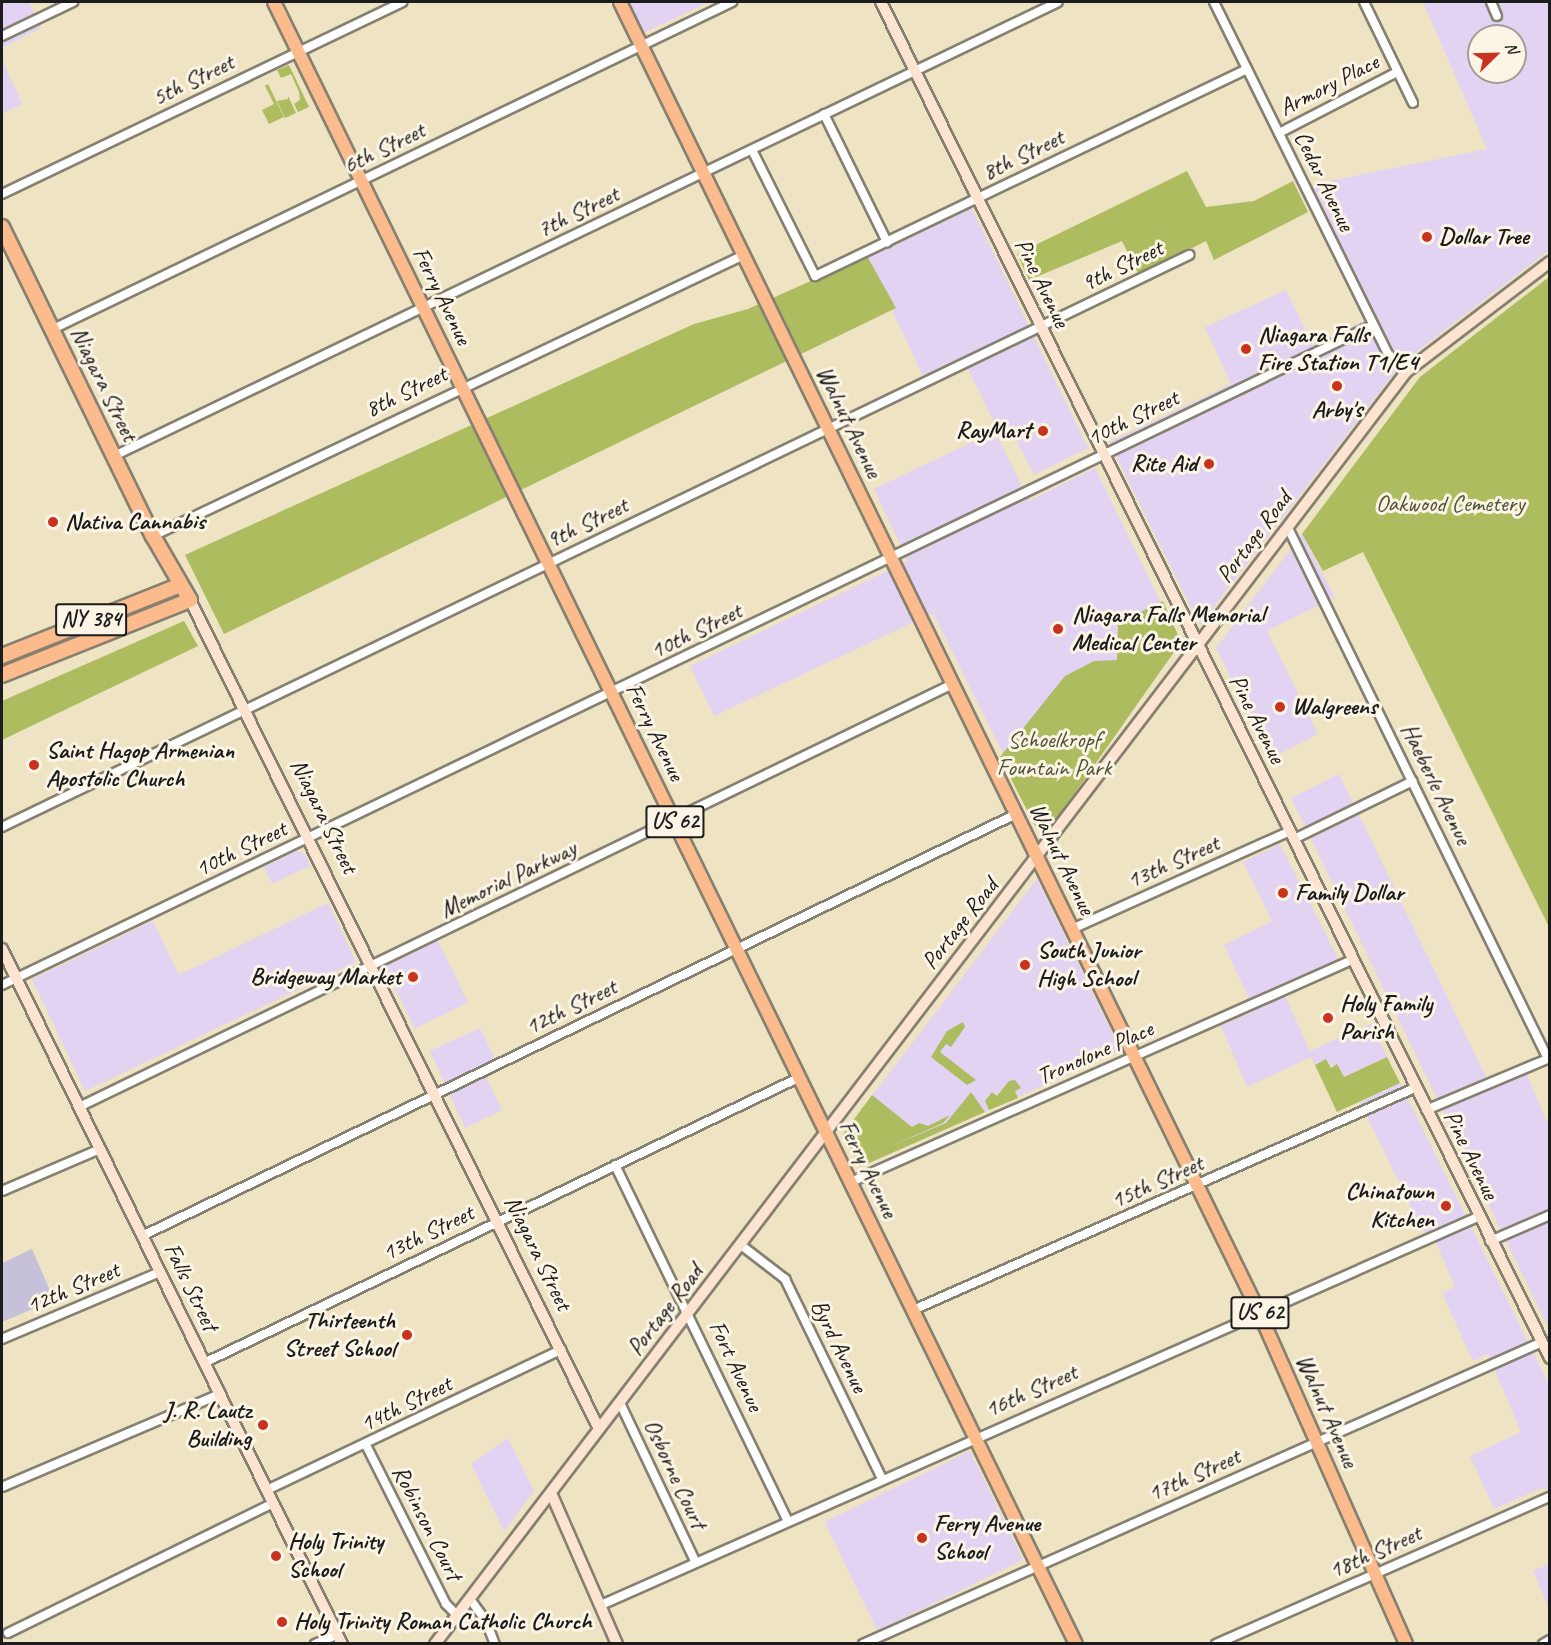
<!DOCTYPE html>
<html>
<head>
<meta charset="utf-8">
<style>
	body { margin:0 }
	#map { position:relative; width:1551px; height:1645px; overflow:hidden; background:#eee3c3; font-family:Caveat,sans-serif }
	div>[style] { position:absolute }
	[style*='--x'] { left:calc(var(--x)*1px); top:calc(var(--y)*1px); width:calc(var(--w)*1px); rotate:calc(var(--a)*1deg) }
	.built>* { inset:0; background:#e3d3f2; transform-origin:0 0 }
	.industrial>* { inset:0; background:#c6c0da }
	.green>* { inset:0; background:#acbc5f }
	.roads { filter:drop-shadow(2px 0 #858070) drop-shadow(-2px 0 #858070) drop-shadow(0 2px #858070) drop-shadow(0 -2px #858070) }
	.street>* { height:8px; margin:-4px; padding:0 4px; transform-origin:4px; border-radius:4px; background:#fff }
	.secondary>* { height:10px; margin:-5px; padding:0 5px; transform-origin:5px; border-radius:5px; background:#fde4d1 }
	.primary>* { height:12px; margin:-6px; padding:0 6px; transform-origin:6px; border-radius:6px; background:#fbbb8d }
	.highway>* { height:14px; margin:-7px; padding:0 7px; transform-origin:7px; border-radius:7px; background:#fbbb8d }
	.dots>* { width:16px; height:16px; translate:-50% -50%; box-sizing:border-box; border:3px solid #fcf5e5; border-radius:50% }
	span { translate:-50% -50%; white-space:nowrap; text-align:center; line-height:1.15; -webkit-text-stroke:6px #fcf5e5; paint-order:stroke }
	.shield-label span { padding:2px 4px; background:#fcf5e5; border:2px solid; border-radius:4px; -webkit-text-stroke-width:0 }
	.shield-label { font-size:22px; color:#1c1c1c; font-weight:700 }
	.street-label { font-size:24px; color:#1c1c1c }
	.poi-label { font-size:24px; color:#1c1c1c; font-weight:700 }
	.left { translate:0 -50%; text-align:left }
	.right { translate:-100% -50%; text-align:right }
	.park-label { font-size:24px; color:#4e5433 }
	.frame { position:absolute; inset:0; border:3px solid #1c1c1c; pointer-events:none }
	.north { position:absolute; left:1467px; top:24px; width:60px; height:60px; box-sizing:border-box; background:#fcf5e5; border:2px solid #a29e95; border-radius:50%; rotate:67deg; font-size:16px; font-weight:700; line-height:24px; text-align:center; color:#1c1c1c }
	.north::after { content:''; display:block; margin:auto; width:21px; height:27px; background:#c8321e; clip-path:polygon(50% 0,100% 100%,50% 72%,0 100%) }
</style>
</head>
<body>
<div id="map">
	<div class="built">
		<div style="clip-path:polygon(2px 2px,29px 2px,41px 28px,2px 48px)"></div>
		<div style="clip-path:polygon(629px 2px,710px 2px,643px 33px)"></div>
		<div style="clip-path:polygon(evenodd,1423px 2px,1549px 2px,1549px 250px,1402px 363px,1200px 625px,1109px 442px,1231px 384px,1205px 327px,1286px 290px,1313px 345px,1369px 318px,1305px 186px,1487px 149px,1423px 2px,1479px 36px,1515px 36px,1515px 72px,1479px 72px,1479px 36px)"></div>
		<div style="clip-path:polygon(2px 59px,22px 104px,2px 114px)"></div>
		<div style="clip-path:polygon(971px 207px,1088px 448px,1034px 475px,1010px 428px,999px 433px,967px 367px,927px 385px,867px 256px)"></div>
		<div style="clip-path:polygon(995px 431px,1029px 501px,1095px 468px,1179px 639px,1178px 647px,1050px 824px,1039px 826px,933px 613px,714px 716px,690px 666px,908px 561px,874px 489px)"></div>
		<div style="clip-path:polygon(1302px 534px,1335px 597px,1267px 631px,1318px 734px,1271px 758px,1216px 648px)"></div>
		<div style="clip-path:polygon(1339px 774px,1491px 1087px,1526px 1072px,1549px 1127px,1549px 1329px,1291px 798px)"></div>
		<div style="clip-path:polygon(1280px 844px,1343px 968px,1285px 996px,1310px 1051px,1370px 1024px,1387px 1057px,1343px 1077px,1326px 1059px,1315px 1065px,1311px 1057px,1247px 1087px,1221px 1026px,1255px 1011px,1224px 945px,1272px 921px,1243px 862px)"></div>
		<div style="clip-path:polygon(296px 851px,305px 854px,310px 866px,272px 884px,264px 867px)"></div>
		<div style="clip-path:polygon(1037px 879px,1121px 1051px,860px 1167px,843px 1134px)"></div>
		<div style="clip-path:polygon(328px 903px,356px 962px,85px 1091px,32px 979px,153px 921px,179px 975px)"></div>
		<div style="left:432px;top:929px;width:82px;height:59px;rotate:64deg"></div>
		<div style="clip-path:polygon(480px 1028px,500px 1070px,486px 1077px,502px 1110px,465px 1128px,430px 1051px)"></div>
		<div style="clip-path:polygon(1400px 1083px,1549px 1384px,1549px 1499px,1544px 1487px,1494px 1509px,1470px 1456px,1521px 1432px,1488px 1354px,1473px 1361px,1442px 1293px,1455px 1287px,1436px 1242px,1421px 1228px,1360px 1102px)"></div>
		<div style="clip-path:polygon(508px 1438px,534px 1491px,504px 1531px,471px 1464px)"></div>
		<div style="left:970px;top:1451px;width:121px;height:162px;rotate:64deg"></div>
		<div style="clip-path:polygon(1549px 1564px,1549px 1608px,1533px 1571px)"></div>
	</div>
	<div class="industrial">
		<div style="clip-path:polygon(32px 1249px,54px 1300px,2px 1322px,2px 1263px)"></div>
	</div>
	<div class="green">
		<div style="clip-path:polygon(289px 65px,309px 107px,298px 112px,294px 104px,300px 100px,299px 92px,291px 74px,281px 78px,277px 70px)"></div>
		<div style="clip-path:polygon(268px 84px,284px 117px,269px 124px,262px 110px,274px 104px,265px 86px)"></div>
		<div style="clip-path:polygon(288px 96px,296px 113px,285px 118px,277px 101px,288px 99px)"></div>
		<div style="clip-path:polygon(1187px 171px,1206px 207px,1254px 201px,1293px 181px,1308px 212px,1214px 260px,1206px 241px,1139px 275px,1122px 241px,1029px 280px,1017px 254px)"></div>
		<div style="clip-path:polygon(867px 256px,896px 308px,224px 634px,185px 555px,694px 324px,748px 309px)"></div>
		<div style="clip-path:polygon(1549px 277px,1549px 927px,1363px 552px,1323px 571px,1302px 534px,1420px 377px)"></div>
		<div style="clip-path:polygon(1163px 601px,1181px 642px,1053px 824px,1035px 826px,1000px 757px,1065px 676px,1094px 661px,1117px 660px,1118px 623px)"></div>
		<div style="clip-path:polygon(184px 621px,198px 646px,2px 740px,2px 701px)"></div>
		<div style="clip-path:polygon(963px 1022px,965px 1027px,951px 1047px,946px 1044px,940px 1052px,976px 1080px,967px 1085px,931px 1057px,947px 1031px)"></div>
		<div style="clip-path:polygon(1387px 1057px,1400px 1083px,1337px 1112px,1315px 1065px,1326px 1059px,1331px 1068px,1337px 1064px,1344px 1077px)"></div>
		<div style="clip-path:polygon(1015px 1080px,1021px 1088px,1015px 1091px,1018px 1098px,989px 1110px,985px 1101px,992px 1092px,997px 1096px,1009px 1081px)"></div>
		<div style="clip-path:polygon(971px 1092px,985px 1112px,860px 1167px,843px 1134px,872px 1095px,912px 1127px,919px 1123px,928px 1126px,950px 1115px,943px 1123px,891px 1146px,946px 1123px)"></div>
	</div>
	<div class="roads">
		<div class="street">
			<div style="--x:1214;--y:2;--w:393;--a:63.7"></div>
			<div style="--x:1388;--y:354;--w:25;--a:45"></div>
			<div style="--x:1364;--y:2;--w:112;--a:64.1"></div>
			<div style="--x:1491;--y:2;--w:15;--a:67"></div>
			<div style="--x:2;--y:36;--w:79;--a:-25.6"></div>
			<div style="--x:824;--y:114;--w:143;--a:63.8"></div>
			<div style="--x:1279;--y:133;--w:133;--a:-27.3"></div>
			<div style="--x:752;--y:150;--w:141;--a:63.4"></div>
			<div style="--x:815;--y:276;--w:479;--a:-25.6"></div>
			<div style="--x:2;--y:194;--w:444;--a:-25.6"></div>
			<div style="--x:53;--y:329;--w:754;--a:-25.72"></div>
			<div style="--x:114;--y:456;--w:1047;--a:-25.68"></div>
			<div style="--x:1288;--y:528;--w:591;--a:63.91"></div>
			<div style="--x:153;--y:536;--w:654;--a:-25.43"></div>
			<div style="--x:2;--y:827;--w:1318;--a:-25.73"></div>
			<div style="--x:1294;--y:839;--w:132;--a:-26"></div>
			<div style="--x:1072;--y:929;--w:239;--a:-24.2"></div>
			<div style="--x:2;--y:985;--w:1522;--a:-25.71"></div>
			<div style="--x:79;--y:1107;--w:971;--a:-25.83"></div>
			<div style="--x:1426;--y:1110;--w:134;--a:-22.8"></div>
			<div style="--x:615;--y:1165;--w:396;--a:64.1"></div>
			<div style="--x:851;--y:1182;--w:550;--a:-23.91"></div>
			<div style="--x:2;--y:1191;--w:107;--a:-23.2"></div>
			<div style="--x:142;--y:1236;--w:971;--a:-25.77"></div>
			<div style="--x:1490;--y:1241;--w:65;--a:-23.4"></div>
			<div style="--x:741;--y:1245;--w:56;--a:37.7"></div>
			<div style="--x:785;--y:1279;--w:222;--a:64.1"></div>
			<div style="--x:913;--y:1310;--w:549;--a:-23.86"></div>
			<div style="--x:2;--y:1339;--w:172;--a:-23"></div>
			<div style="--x:204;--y:1363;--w:661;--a:-25.63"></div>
			<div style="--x:620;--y:1403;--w:175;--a:64.6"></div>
			<div style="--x:366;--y:1445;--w:178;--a:63.3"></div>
			<div style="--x:446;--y:1604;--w:16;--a:45"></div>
			<div style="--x:2;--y:1487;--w:237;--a:-23.1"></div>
			<div style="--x:267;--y:1490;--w:326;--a:-25.5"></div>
			<div style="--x:470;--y:1599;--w:27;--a:54"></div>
			<div style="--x:486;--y:1621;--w:25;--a:69"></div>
			<div style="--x:601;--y:1605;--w:959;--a:-23.87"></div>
			<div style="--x:8;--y:1633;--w:295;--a:-26.1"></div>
			<div style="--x:315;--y:1644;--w:25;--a:-23"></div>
			<div style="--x:863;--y:1644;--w:743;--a:-23.98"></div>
			<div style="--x:1216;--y:1644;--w:365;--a:-23.8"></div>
			<div style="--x:1543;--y:1644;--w:8;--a:-30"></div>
		</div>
		<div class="secondary">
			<div style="--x:881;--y:2;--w:1512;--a:63.74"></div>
			<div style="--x:190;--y:600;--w:924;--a:63.74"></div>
			<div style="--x:2;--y:949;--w:774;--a:63.93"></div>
			<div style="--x:551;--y:1493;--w:165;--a:66.4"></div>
			<div style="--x:435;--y:1644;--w:1600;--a:-52.64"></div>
			<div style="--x:1406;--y:372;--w:181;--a:-37.4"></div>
		</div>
		<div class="primary">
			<div style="--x:274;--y:2;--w:1827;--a:63.97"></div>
			<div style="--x:620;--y:2;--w:1458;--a:64"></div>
			<div style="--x:1259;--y:1312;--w:363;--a:66.1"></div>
		</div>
		<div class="highway">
			<div style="--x:2;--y:227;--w:344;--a:64"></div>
			<div style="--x:153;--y:536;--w:74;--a:60"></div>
			<div style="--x:190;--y:600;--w:202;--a:158.3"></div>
			<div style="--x:2;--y:656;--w:192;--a:-21.7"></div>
		</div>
	</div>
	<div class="dots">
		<div style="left:1427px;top:237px;background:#c8321e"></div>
		<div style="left:1246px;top:349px;background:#c8321e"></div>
		<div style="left:1337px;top:386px;background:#c8321e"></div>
		<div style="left:1043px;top:431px;background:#c8321e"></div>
		<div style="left:1209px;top:464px;background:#c8321e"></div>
		<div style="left:53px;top:522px;background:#c8321e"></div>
		<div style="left:1058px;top:629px;background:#c8321e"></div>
		<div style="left:1280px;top:707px;background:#c8321e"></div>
		<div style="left:34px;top:765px;background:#c8321e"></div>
		<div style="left:1283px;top:893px;background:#c8321e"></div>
		<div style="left:1025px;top:965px;background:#c8321e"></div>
		<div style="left:413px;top:977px;background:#c8321e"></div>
		<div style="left:1328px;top:1018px;background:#c8321e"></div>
		<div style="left:1446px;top:1206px;background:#c8321e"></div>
		<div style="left:407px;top:1335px;background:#c8321e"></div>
		<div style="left:263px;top:1425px;background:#c8321e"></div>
		<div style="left:922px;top:1538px;background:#c8321e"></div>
		<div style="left:276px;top:1556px;background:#c8321e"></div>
		<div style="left:282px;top:1622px;background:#c8321e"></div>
	</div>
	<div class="shield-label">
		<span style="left:91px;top:620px">NY 384</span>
		<span style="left:675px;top:822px">US 62</span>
		<span style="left:1260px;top:1313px">US 62</span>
	</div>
	<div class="street-label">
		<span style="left:193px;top:80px;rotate:-26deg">5th Street</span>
		<span style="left:1329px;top:85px;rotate:-27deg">Armory Place</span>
		<span style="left:384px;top:148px;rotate:-26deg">6th Street</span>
		<span style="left:1023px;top:155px;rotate:-26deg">8th Street</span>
		<span style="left:1324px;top:181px;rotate:64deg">Cedar Avenue</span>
		<span style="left:578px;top:212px;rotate:-26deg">7th Street</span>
		<span style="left:1122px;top:266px;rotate:-26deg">9th Street</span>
		<span style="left:1042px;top:283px;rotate:64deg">Pine Avenue</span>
		<span style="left:442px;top:296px;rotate:64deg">Ferry Avenue</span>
		<span style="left:104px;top:384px;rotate:64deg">Niagara Street</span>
		<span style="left:406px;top:392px;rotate:-26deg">8th Street</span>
		<span style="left:1133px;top:418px;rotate:-26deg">10th Street</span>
		<span style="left:849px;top:422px;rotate:64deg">Walnut Avenue</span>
		<span style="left:587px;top:523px;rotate:-26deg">9th Street</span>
		<span style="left:1254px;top:537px;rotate:-53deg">Portage Road</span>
		<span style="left:696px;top:631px;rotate:-26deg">10th Street</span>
		<span style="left:1257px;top:719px;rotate:63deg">Pine Avenue</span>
		<span style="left:655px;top:732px;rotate:64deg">Ferry Avenue</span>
		<span style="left:1436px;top:784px;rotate:64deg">Haeberle Avenue</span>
		<span style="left:324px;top:816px;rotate:64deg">Niagara Street</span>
		<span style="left:241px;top:849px;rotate:-26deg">10th Street</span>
		<span style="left:1062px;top:859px;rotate:64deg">Walnut Avenue</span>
		<span style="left:1173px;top:862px;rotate:-24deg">13th Street</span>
		<span style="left:508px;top:879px;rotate:-26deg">Memorial Parkway</span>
		<span style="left:960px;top:924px;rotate:-52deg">Portage Road</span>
		<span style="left:571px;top:1007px;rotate:-26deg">12th Street</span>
		<span style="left:1095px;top:1053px;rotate:-24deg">Tronolone Place</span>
		<span style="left:1471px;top:1155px;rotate:64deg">Pine Avenue</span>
		<span style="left:868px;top:1169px;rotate:64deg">Ferry Avenue</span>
		<span style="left:1157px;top:1182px;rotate:-24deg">15th Street</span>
		<span style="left:428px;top:1233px;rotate:-26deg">13th Street</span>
		<span style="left:538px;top:1253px;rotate:64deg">Niagara Street</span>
		<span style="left:191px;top:1287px;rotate:64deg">Falls Street</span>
		<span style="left:73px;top:1288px;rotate:-23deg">12th Street</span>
		<span style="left:665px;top:1310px;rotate:-52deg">Portage Road</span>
		<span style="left:839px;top:1346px;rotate:64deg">Byrd Avenue</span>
		<span style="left:736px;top:1366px;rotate:65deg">Fort Avenue</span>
		<span style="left:1031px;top:1391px;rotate:-24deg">16th Street</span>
		<span style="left:406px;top:1404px;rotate:-26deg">14th Street</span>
		<span style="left:1327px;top:1411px;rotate:66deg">Walnut Avenue</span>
		<span style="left:675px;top:1474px;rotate:65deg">Osborne Court</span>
		<span style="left:1194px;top:1475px;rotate:-24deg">17th Street</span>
		<span style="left:427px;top:1523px;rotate:63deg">Robinson Court</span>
		<span style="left:1375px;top:1552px;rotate:-24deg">18th Street</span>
	</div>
	<div class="poi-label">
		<span class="left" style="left:1439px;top:237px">Dollar Tree</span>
		<span class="left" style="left:1258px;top:349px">Niagara Falls<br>Fire Station T1/E4</span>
		<span style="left:1337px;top:410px">Arby's</span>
		<span class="right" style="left:1031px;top:431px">RayMart</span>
		<span class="right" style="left:1197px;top:464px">Rite Aid</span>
		<span class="left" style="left:65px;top:522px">Nativa Cannabis</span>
		<span class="left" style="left:1072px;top:629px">Niagara Falls Memorial<br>Medical Center</span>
		<span class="left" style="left:1292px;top:707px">Walgreens</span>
		<span class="left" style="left:46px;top:765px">Saint Hagop Armenian<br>Apostolic Church</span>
		<span class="left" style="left:1295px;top:893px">Family Dollar</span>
		<span class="left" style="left:1037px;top:965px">South Junior<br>High School</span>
		<span class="right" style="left:401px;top:977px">Bridgeway Market</span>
		<span class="left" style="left:1340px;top:1018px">Holy Family<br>Parish</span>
		<span class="right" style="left:1434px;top:1206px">Chinatown<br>Kitchen</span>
		<span class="right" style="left:395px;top:1335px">Thirteenth<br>Street School</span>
		<span class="right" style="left:251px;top:1425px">J. R. Lautz<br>Building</span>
		<span class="left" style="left:934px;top:1538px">Ferry Avenue<br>School</span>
		<span class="left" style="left:288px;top:1556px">Holy Trinity<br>School</span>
		<span class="left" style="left:294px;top:1622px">Holy Trinity Roman Catholic Church</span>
	</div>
	<div class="park-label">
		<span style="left:1450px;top:504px">Oakwood Cemetery</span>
		<span style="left:1054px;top:754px">Schoelkropf<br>Fountain Park</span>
	</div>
	<div class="frame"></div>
	<div class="north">N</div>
</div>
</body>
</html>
